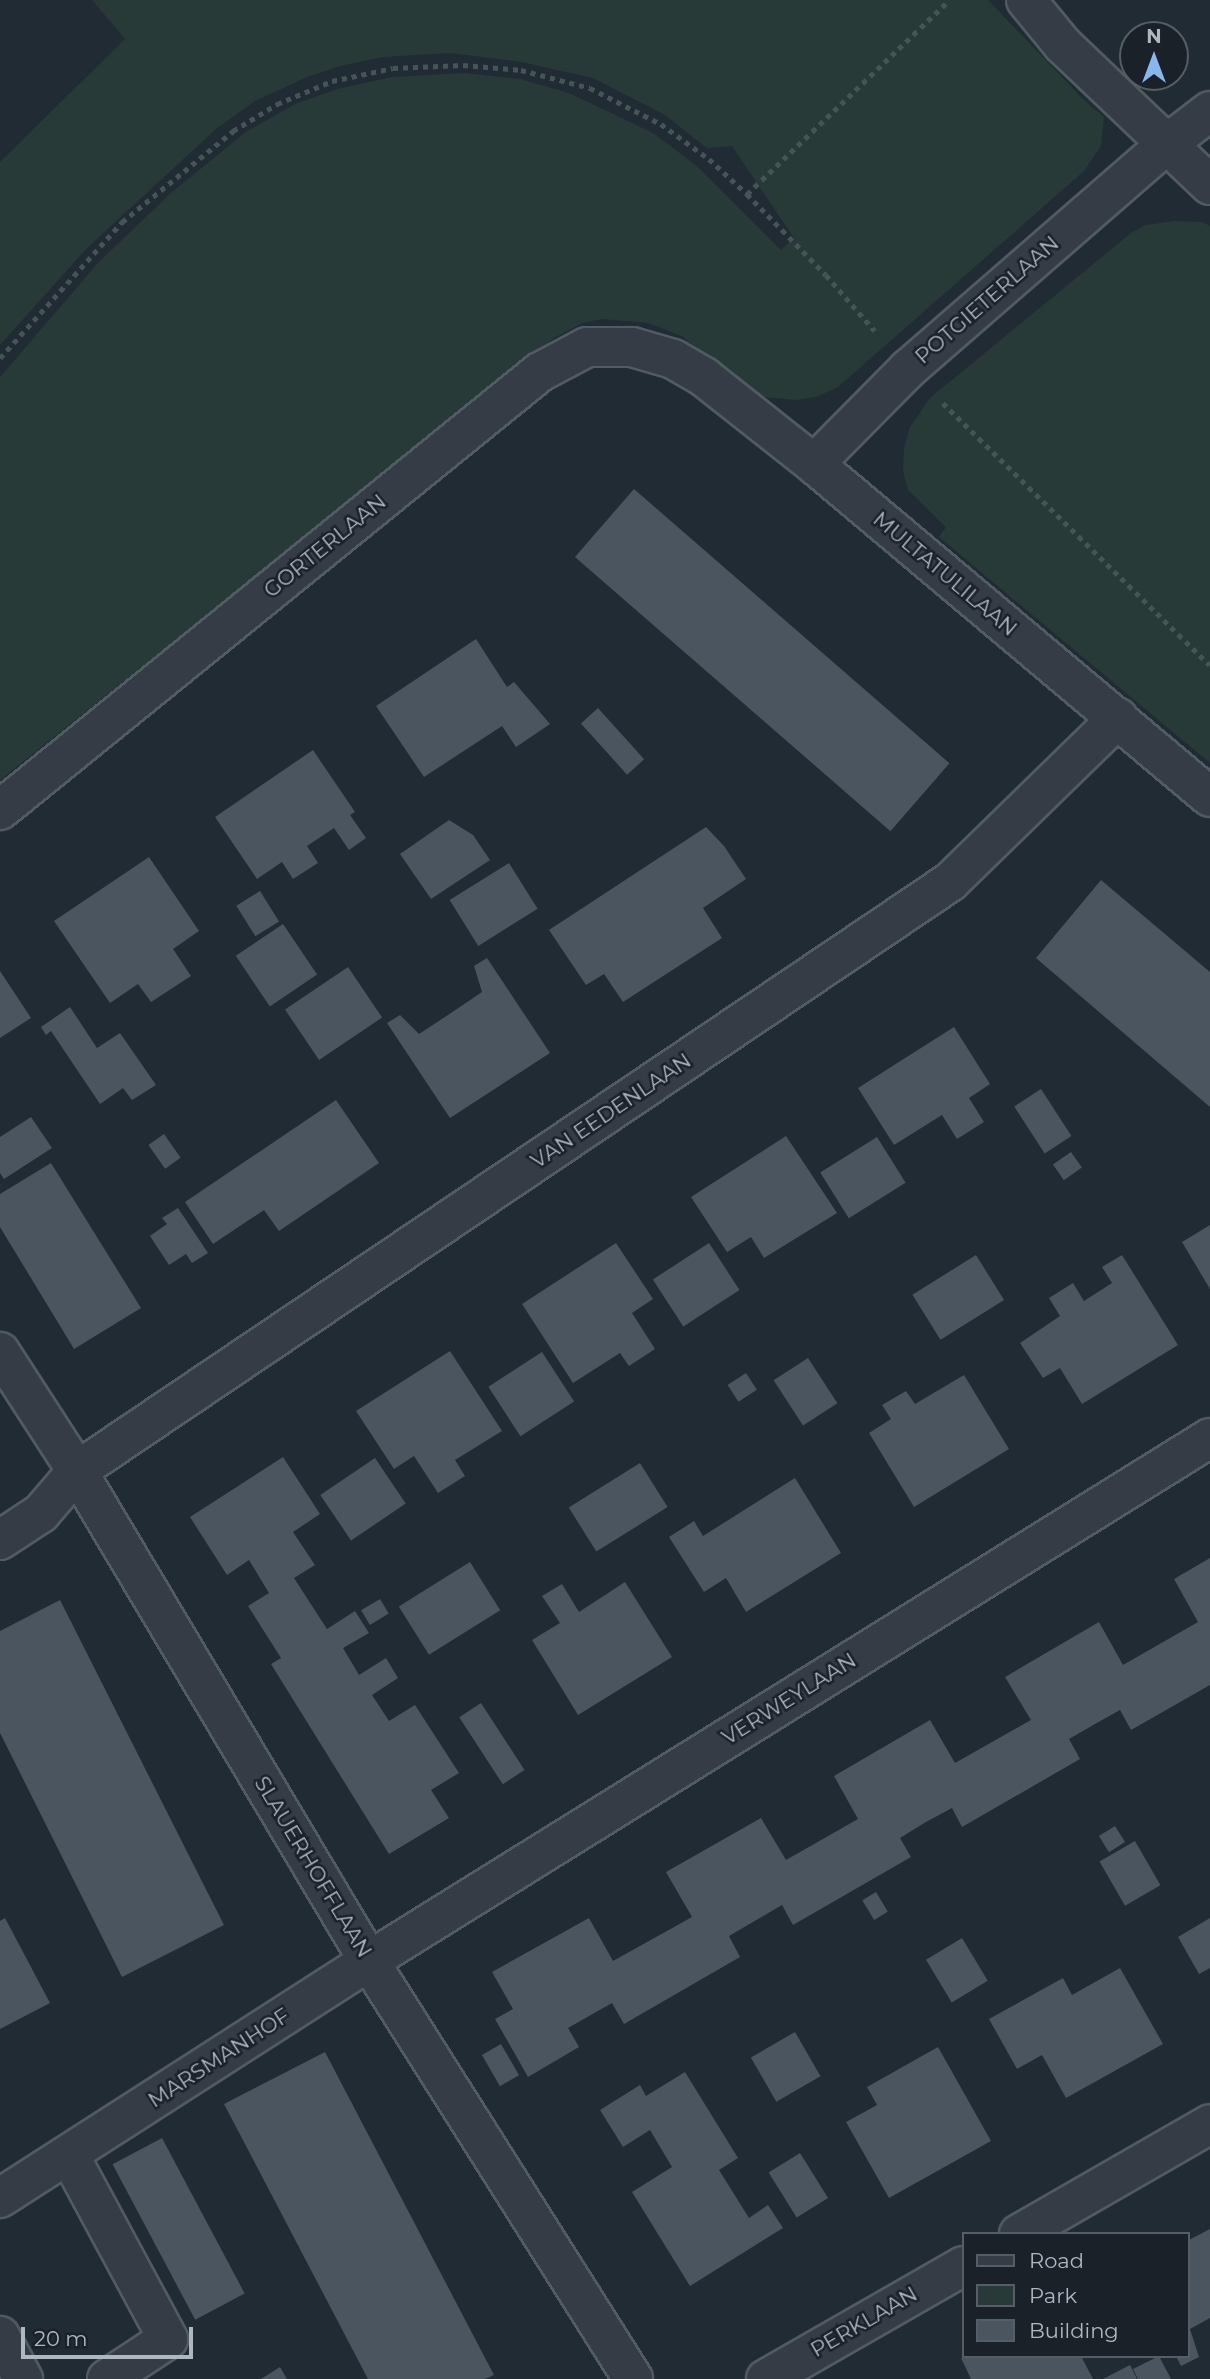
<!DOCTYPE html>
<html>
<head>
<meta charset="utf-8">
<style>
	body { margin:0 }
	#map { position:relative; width:1210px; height:2379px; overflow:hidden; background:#212b34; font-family:Montserrat,sans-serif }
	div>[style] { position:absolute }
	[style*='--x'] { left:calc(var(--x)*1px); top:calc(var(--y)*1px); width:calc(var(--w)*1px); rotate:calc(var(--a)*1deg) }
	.green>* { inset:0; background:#273a38 }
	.building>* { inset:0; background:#4a5560; transform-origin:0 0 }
	.path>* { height:4.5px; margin-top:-2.25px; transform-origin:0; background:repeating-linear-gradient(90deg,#455557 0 5px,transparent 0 10px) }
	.roads { filter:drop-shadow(2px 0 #525a63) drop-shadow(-2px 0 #525a63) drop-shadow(0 2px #525a63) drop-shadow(0 -2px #525a63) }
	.minor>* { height:38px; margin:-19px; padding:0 19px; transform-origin:19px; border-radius:19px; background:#353c45 }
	span { translate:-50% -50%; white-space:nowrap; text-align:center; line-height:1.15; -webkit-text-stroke:5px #1a2129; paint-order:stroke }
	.street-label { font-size:21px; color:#afb7c2 }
	.legend { position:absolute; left:962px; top:2232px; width:228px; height:126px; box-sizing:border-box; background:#1a2129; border:2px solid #565d66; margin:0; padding:9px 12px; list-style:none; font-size:21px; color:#afb7c2 }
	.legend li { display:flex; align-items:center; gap:14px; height:35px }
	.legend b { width:35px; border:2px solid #565d66 }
	.north { position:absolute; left:1119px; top:21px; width:70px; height:70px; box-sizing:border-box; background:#1a2129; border:2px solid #565d66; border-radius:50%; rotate:0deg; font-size:19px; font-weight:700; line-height:28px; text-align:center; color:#afb7c2 }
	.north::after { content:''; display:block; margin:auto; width:24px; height:32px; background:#89b6ed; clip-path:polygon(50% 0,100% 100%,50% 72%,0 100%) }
	.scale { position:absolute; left:21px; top:2327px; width:172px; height:32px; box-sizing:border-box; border:4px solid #afb7c2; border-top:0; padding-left:9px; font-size:21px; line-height:24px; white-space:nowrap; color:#afb7c2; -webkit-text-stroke:5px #1a2129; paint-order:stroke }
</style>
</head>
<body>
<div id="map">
	<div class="green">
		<div style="clip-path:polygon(92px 0,988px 0,1086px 102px,1104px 117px,1101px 146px,1084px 171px,838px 387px,816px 397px,795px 400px,763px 397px,691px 346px,684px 337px,648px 323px,602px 319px,582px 323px,554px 338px,0 780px,0 377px,98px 263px,172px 192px,246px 132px,295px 104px,338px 89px,392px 77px,464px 73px,520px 79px,569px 93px,653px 133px,697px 166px,781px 250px,794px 238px,732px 146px,707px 148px,665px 115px,593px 78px,522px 62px,450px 53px,383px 57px,340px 66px,307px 77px,255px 101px,216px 129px,87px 248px,0 345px,0 162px,125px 39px)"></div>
		<div style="clip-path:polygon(1175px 221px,1202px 222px,1210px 226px,1210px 763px,939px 537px,946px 527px,908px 490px,903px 471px,904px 448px,910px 427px,930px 398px,1131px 233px,1146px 225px)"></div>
	</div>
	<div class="building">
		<div style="left:634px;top:489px;width:418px;height:90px;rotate:41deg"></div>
		<div style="clip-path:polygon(476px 639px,507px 687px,514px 682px,550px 724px,516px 747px,502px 726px,424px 777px,376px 706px)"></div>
		<div style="left:598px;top:708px;width:69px;height:23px;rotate:48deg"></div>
		<div style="clip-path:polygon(313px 750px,355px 812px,350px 815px,366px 838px,349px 850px,334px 828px,307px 846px,318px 863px,293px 879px,282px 862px,257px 879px,215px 817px)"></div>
		<div style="clip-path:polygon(449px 820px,473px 835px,490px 860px,431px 899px,400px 854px)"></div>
		<div style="clip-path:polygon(706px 827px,724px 846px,746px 879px,703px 908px,722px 938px,623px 1002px,604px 974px,586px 985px,549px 930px)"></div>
		<div style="clip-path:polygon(149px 857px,199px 931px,173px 949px,191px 976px,151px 1002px,138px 984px,110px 1003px,54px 921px)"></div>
		<div style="left:509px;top:863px;width:54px;height:70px;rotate:58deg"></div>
		<div style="clip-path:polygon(1101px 880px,1210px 972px,1210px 1107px,1036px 958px)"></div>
		<div style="left:260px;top:891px;width:36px;height:28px;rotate:58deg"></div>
		<div style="left:283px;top:924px;width:61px;height:57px;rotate:56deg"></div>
		<div style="clip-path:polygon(487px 958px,550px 1053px,450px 1118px,387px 1023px,400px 1015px,419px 1034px,451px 1013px,482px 992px,474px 966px)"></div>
		<div style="left:348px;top:967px;width:61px;height:76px;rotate:56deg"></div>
		<div style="clip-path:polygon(0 971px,31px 1018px,0 1038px)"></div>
		<div style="clip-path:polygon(70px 1007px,97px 1048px,120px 1033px,156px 1085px,132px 1100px,123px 1088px,100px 1104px,51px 1031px,46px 1035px,41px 1027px)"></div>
		<div style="clip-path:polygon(954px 1027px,990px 1084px,969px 1098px,984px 1122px,957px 1139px,942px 1115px,894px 1145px,858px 1088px)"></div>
		<div style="left:1041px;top:1089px;width:56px;height:32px;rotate:57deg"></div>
		<div style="clip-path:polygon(336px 1100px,379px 1163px,279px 1231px,264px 1210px,213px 1244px,185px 1202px)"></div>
		<div style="clip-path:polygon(31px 1117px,52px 1148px,4px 1179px,0 1173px,0 1137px)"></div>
		<div style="left:164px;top:1134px;width:29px;height:19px;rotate:55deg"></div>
		<div style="clip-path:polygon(786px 1136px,837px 1213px,764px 1258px,751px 1237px,727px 1252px,691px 1197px)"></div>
		<div style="left:877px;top:1137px;width:54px;height:67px;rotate:58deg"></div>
		<div style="left:1071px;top:1152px;width:19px;height:22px;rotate:55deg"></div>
		<div style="clip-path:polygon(51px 1163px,141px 1308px,74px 1349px,0 1227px,0 1194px)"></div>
		<div style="clip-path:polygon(178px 1208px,208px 1253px,192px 1263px,186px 1254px,169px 1265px,150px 1236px,167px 1224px,162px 1218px)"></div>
		<div style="clip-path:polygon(1210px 1225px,1210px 1289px,1182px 1242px)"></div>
		<div style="clip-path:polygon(616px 1243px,653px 1299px,632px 1313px,655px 1349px,629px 1366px,620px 1353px,573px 1383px,522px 1304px)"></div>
		<div style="left:709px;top:1243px;width:56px;height:67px;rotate:57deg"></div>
		<div style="left:976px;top:1255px;width:53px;height:75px;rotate:58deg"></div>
		<div style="clip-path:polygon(1122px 1255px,1178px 1345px,1082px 1404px,1060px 1368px,1043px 1378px,1020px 1343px,1060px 1316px,1049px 1298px,1073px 1283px,1084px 1301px,1112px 1283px,1102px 1267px)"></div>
		<div style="clip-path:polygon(450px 1351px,502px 1431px,455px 1460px,465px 1476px,438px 1493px,414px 1456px,394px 1469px,356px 1411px)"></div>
		<div style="left:542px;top:1352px;width:59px;height:64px;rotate:57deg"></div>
		<div style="left:808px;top:1358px;width:54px;height:41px;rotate:57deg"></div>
		<div style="left:746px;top:1373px;width:20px;height:22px;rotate:57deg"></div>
		<div style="clip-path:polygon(964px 1375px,1009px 1449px,914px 1507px,869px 1433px,891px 1419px,882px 1405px,906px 1391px,915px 1404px)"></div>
		<div style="clip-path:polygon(283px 1457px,320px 1514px,293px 1532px,315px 1565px,294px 1578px,327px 1629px,355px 1611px,369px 1633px,343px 1648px,359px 1675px,386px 1658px,398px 1678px,372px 1695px,389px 1721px,415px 1705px,459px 1773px,431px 1790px,449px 1818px,389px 1854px,271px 1664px,281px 1658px,248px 1606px,269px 1593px,249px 1560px,227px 1575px,190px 1517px)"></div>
		<div style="left:375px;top:1458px;width:55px;height:66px;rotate:56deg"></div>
		<div style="left:640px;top:1463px;width:52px;height:84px;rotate:58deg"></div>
		<div style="clip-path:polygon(795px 1478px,841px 1553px,746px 1612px,726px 1578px,704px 1592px,669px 1537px,694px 1521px,703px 1536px)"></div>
		<div style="clip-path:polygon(1210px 1558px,1210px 1685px,1131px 1730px,1120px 1710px,1095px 1724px,1069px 1739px,1080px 1759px,962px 1827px,952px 1808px,926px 1822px,900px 1838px,911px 1857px,793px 1925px,782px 1905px,729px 1936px,740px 1957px,624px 2024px,612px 2003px,568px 2028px,579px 2047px,528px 2077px,495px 2019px,513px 2009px,492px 1972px,589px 1918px,613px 1961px,692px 1917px,666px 1872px,761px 1818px,786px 1860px,858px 1819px,834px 1776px,930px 1720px,955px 1763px,1031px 1720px,1005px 1677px,1099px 1622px,1123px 1665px,1198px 1622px,1174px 1579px)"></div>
		<div style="left:470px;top:1562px;width:57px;height:84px;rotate:58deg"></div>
		<div style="clip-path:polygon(625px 1582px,672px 1657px,578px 1715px,532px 1640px,560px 1623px,542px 1596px,562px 1584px,579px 1612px)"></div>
		<div style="left:380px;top:1599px;width:17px;height:22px;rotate:59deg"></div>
		<div style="clip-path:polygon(60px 1600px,224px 1925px,122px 1977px,0 1733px,0 1631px)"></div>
		<div style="left:481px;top:1703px;width:80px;height:26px;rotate:57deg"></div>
		<div style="left:1115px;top:1826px;width:19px;height:19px;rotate:58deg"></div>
		<div style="left:1135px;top:1841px;width:51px;height:41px;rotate:60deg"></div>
		<div style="left:876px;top:1892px;width:23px;height:16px;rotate:59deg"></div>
		<div style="clip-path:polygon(5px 1918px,50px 2003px,0 2029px,0 1921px)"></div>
		<div style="clip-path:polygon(1210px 1918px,1210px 1968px,1199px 1974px,1178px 1937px)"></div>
		<div style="left:962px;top:1938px;width:50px;height:42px;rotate:59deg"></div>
		<div style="clip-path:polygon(1120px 1968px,1163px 2044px,1066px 2098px,1042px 2055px,1017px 2069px,989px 2019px,1063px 1978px,1072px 1995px)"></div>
		<div style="left:795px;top:2032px;width:51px;height:51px;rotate:60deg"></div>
		<div style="left:501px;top:2044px;width:36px;height:22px;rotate:60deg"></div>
		<div style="clip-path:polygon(938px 2047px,991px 2141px,889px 2198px,846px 2122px,877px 2105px,867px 2087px)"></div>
		<div style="clip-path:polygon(325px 2052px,494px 2375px,485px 2379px,368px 2379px,224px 2104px)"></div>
		<div style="clip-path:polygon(685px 2072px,738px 2158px,719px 2170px,749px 2218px,768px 2205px,783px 2228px,690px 2286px,632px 2192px,672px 2167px,650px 2130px,623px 2147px,600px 2110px,640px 2085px,646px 2096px)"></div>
		<div style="left:162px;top:2138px;width:176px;height:56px;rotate:62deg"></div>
		<div style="left:800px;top:2153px;width:53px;height:37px;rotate:58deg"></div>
		<div style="clip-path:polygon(1210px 2229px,1210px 2318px,1190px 2329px,1199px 2357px,1181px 2366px,1176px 2356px,1187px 2356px,1187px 2241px)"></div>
		<div style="clip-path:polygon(966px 2356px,1081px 2356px,1093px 2379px,971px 2379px,961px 2358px)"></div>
		<div style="clip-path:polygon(1159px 2356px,1171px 2379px,1138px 2379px,1133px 2369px)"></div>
		<div style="clip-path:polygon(1130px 2365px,1137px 2379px,1103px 2379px)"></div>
		<div style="clip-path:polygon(280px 2367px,287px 2379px,261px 2379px)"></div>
	</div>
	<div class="path">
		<div style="--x:747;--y:194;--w:280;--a:-43.8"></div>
		<div style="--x:0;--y:358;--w:183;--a:-48.1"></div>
		<div style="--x:122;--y:222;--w:144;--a:-39.3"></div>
		<div style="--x:233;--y:131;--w:52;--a:-31.5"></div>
		<div style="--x:277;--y:104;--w:60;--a:-22.7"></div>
		<div style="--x:332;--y:81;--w:62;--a:-12"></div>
		<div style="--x:393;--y:68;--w:70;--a:-2.5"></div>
		<div style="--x:463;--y:65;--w:58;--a:4.9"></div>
		<div style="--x:521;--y:70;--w:71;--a:14.6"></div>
		<div style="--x:590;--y:88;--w:80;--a:26.9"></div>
		<div style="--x:661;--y:124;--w:59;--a:36.1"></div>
		<div style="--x:709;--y:159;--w:52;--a:42.6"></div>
		<div style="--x:747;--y:194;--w:113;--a:45.7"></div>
		<div style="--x:826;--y:275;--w:74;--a:48.8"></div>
		<div style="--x:943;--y:403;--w:374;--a:44.5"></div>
	</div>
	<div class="roads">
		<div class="minor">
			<div style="--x:1026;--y:0;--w:58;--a:50.6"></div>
			<div style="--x:1063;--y:45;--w:203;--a:43.6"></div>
			<div style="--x:814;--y:464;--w:134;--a:-45.3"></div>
			<div style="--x:908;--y:369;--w:343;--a:-41"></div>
			<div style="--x:1167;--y:144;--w:54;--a:-37.5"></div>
			<div style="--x:0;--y:810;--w:695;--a:-39.05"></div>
			<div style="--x:540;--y:372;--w:53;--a:-28"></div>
			<div style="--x:587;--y:347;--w:45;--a:0"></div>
			<div style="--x:632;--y:347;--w:43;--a:16.3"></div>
			<div style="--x:673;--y:359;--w:36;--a:30"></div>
			<div style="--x:704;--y:377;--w:140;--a:38.3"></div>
			<div style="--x:814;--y:464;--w:517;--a:40.06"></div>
			<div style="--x:0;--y:1352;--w:142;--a:57.1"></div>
			<div style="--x:77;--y:1471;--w:570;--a:59.21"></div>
			<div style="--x:369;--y:1961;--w:494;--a:57.7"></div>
			<div style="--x:0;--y:1540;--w:49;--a:-33.4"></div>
			<div style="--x:41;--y:1513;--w:55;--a:-49.4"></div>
			<div style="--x:77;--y:1471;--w:1053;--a:-34.01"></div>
			<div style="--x:950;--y:882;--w:235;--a:-44.3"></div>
			<div style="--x:69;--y:2155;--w:209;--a:61.7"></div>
			<div style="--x:168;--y:2339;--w:73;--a:146.7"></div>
			<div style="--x:0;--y:2198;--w:439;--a:-32.7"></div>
			<div style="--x:369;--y:1961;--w:990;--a:-31.88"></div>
			<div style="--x:1019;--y:2234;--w:220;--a:-29.9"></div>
			<div style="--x:0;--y:2336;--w:49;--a:61.9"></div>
			<div style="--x:766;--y:2379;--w:227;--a:-29.8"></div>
		</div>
	</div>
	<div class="street-label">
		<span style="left:987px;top:300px;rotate:-41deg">POTGIETERLAAN</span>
		<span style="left:325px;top:546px;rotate:-39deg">GORTERLAAN</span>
		<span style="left:945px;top:574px;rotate:40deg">MULTATULILAAN</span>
		<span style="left:611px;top:1111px;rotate:-34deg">VAN EEDENLAAN</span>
		<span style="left:789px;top:1699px;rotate:-32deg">VERWEYLAAN</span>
		<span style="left:313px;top:1867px;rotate:59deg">SLAUERHOFFLAAN</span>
		<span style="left:219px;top:2058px;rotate:-33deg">MARSMANHOF</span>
		<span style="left:864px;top:2322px;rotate:-30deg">PERKLAAN</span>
	</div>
	<ul class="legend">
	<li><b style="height:9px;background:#353c45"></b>Road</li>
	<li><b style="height:19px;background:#273a38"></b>Park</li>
	<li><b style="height:19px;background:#4a5560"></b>Building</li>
	</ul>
	<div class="north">N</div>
	<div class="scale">20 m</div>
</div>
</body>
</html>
